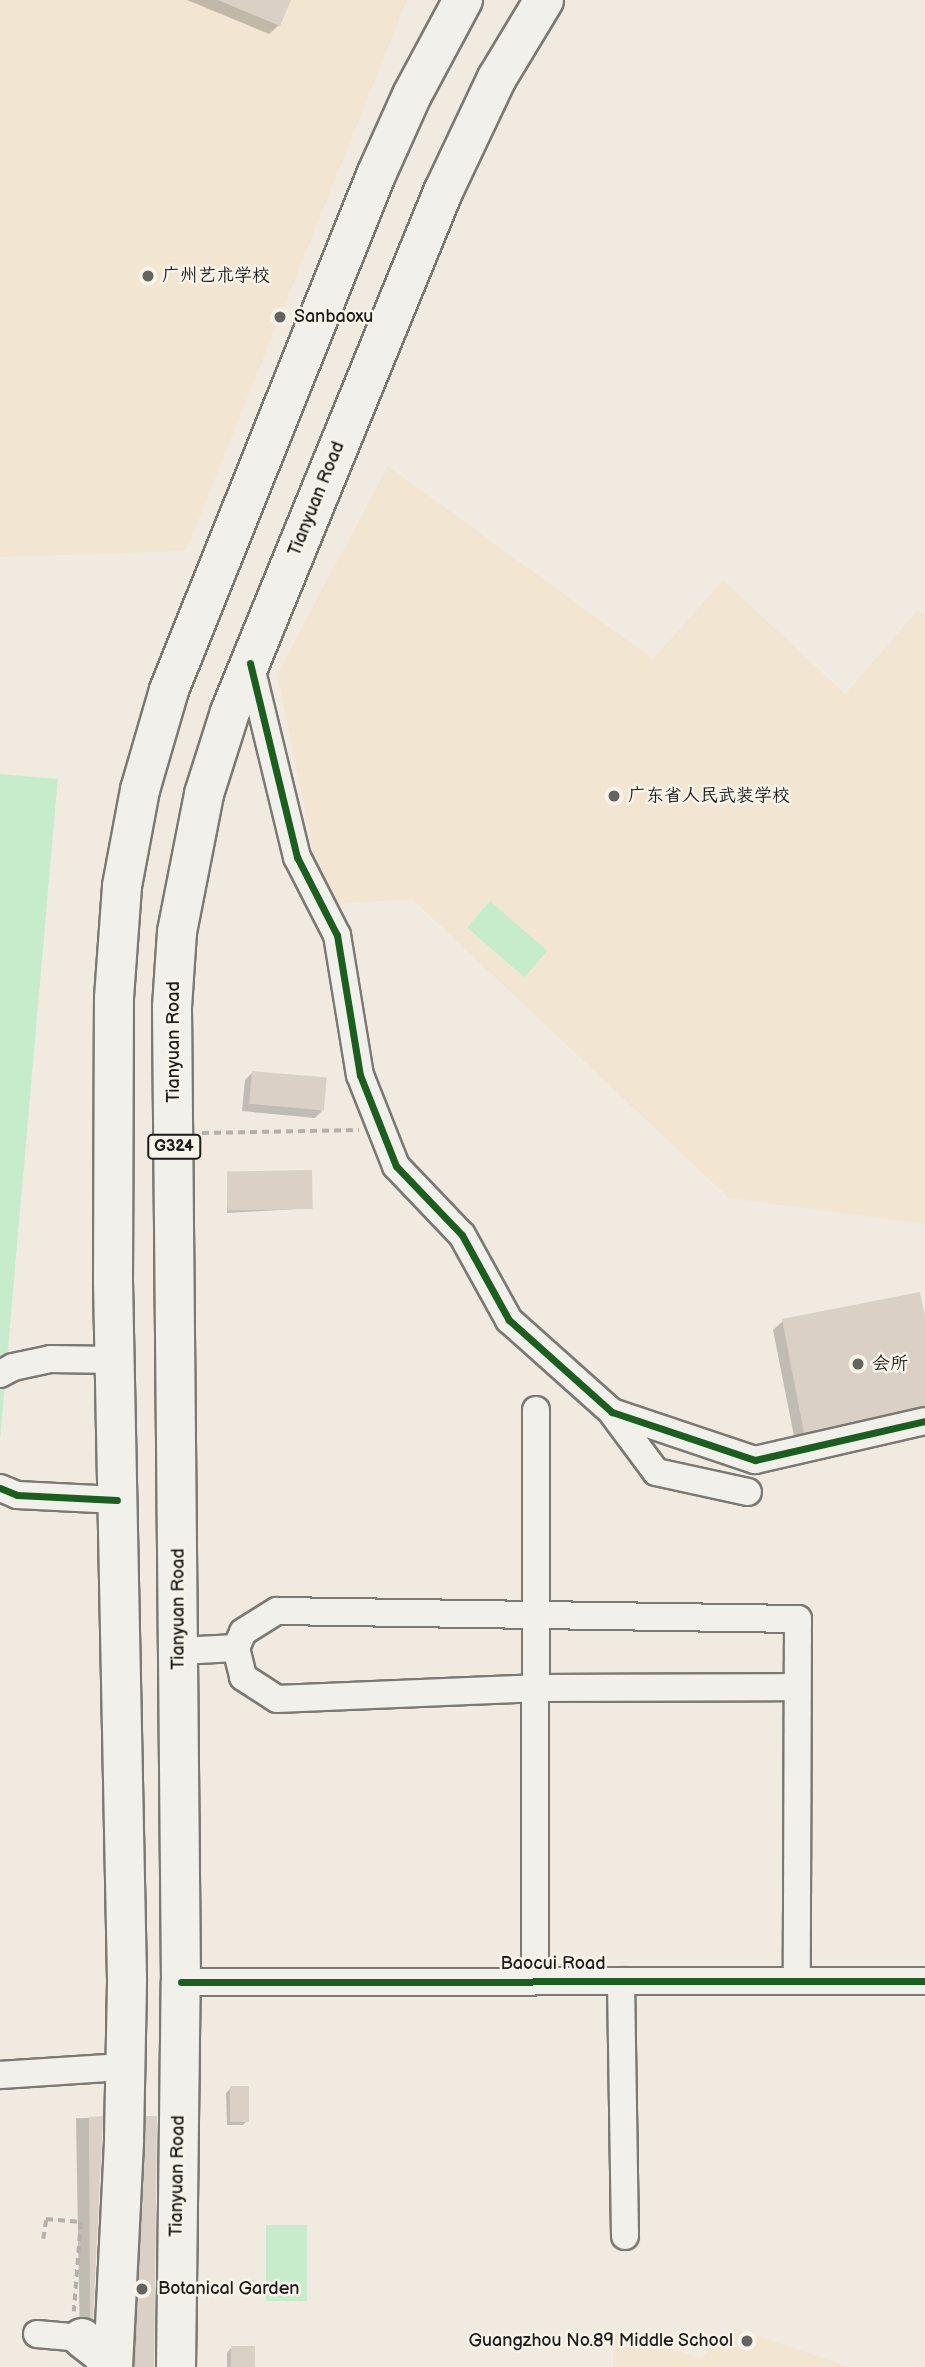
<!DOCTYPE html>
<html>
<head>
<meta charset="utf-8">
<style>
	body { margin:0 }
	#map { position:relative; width:925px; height:2367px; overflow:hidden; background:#f0eae0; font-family:"Balsamiq Sans","LXGW WenKai TC",sans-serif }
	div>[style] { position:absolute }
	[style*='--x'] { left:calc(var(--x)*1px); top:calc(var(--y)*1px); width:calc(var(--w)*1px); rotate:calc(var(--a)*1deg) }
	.built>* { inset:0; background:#f2e6d3 }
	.green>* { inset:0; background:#c6eccc; transform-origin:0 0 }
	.shadow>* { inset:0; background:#0003; transform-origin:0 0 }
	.building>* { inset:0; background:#dad0c5; transform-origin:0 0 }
	.path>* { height:3.5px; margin-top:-1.75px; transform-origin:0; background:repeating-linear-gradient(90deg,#b4b1ad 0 7px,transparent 0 12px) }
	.roads { filter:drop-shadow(2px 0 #7b7974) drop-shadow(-2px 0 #7b7974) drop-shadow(0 2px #7b7974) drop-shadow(0 -2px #7b7974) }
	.minor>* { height:26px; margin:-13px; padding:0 13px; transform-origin:13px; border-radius:13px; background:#f2f0eb }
	.highway>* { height:38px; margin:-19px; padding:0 19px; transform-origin:19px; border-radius:19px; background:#f2f0eb }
	.cycleway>* { height:7px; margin:-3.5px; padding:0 3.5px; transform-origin:3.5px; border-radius:3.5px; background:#1b5e20 }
	.dots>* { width:19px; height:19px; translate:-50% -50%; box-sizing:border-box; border:4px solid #f7f3e8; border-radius:50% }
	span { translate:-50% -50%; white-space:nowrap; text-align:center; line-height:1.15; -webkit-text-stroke:5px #f7f3e8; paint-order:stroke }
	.shield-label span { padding:2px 5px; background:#f7f3e8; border:2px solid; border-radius:5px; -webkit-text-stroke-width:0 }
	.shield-label { font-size:16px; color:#1c1c1c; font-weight:700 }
	.poi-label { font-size:18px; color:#1c1c1c }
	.left { translate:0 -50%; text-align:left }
	.right { translate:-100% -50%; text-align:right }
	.street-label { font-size:18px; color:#1c1c1c }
</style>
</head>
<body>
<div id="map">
	<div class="built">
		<div style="clip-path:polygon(0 0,407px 0,186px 551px,0 557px)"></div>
		<div style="clip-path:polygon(388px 466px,653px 659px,723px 580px,845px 694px,918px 610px,925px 616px,925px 1224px,729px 1198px,412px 899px,325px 905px,277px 674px)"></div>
		<div style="clip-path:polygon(734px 2328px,850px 2367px,613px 2367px,613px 2333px,701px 2358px)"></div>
	</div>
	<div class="green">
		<div style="left:0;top:774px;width:58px;height:1268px;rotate:5deg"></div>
		<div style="left:490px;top:901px;width:76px;height:35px;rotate:41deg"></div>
		<div style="left:307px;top:2225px;width:76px;height:41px;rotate:90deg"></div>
	</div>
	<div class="shadow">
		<div style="clip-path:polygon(187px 0,289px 0,279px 25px,269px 34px)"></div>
		<div style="clip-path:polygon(252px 1073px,322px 1111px,315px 1118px,242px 1111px,245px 1080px)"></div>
		<div style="clip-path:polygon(228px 1175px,311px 1208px,227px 1213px)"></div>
		<div style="clip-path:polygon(783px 1321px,925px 1326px,925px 1415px,795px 1441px,773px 1330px)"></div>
		<div style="clip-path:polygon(231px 2088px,247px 2121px,243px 2125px,227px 2125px,226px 2093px)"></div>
		<div style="left:89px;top:2118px;width:201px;height:13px;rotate:89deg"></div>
		<div style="clip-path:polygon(147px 2118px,152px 2367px,127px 2367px,138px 2127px)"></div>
		<div style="clip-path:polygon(231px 2348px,253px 2367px,227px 2367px,227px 2353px)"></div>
	</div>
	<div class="building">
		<div style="clip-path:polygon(218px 0,291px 0,280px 26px)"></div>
		<div style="left:252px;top:1071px;width:75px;height:33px;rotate:5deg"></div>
		<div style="left:312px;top:1170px;width:39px;height:85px;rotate:89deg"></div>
		<div style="clip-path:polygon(920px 1292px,925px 1317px,925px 1406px,804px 1433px,782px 1319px)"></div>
		<div style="left:249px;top:2086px;width:36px;height:19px;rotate:90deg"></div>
		<div style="clip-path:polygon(103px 2116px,102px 2138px,93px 2320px,90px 2318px,89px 2117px)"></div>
		<div style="clip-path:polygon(146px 2116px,157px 2116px,154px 2367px,135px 2367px)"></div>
		<div style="left:255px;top:2346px;width:21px;height:24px;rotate:90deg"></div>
	</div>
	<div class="path">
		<div style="--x:202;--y:1133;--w:157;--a:-1.1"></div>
		<div style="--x:43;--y:2239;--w:20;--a:-81"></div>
		<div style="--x:46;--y:2219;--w:35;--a:5"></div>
		<div style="--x:81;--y:2222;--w:90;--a:94.4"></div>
	</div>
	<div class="roads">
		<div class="minor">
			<div style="--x:250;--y:663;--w:200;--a:76.4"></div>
			<div style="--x:297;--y:857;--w:88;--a:62.9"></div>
			<div style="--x:337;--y:935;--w:142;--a:80.7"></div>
			<div style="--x:360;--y:1075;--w:98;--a:68.4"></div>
			<div style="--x:396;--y:1166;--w:95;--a:46.3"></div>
			<div style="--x:462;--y:1235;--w:97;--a:61.1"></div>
			<div style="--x:509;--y:1320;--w:138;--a:41.8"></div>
			<div style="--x:612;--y:1412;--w:151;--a:18.6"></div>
			<div style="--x:755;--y:1460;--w:174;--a:-12.9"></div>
			<div style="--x:0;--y:1374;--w:15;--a:-28"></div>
			<div style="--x:13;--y:1367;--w:38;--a:-12"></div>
			<div style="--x:50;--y:1359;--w:64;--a:0.9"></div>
			<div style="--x:613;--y:1414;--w:72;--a:53.4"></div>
			<div style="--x:656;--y:1472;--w:94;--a:12.3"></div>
			<div style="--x:0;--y:1488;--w:18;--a:22"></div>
			<div style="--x:17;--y:1495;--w:100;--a:2.9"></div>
			<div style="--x:236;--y:1648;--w:17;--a:-66"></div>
			<div style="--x:243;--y:1632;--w:40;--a:-32"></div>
			<div style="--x:277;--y:1611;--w:521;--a:0.88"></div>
			<div style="--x:798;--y:1619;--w:360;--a:90.2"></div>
			<div style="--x:179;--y:1651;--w:57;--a:-3"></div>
			<div style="--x:236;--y:1648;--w:30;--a:76"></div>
			<div style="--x:243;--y:1677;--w:40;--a:32.9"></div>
			<div style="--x:277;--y:1699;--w:258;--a:-2.4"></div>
			<div style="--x:535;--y:1688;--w:262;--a:-0.2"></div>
			<div style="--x:535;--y:1979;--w:569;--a:-89.9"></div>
			<div style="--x:621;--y:1981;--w:255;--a:89.1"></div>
			<div style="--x:181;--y:1982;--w:744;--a:-0.08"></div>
			<div style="--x:0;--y:2075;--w:125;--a:-3.7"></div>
			<div style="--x:37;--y:2334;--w:45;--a:5.1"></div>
		</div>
		<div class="highway">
			<div style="--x:82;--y:2338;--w:28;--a:38"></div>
			<div style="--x:104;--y:2355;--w:12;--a:76"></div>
			<div style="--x:113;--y:2367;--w:228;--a:-87.2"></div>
			<div style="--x:124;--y:2139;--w:160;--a:-88.9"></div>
			<div style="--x:127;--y:1979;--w:698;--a:-91.15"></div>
			<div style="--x:113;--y:1281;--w:283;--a:-89.8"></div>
			<div style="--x:114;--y:998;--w:112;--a:-85.9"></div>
			<div style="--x:122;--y:886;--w:98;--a:-79.4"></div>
			<div style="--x:140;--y:790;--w:104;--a:-73.8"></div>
			<div style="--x:169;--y:690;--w:555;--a:-68.1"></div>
			<div style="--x:376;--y:175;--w:88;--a:-65.8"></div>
			<div style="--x:412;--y:95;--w:108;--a:-61.8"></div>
			<div style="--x:176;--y:2367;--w:385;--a:-89.3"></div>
			<div style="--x:181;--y:1982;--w:975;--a:-90.53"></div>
			<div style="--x:172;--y:1007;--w:75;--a:-86.2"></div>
			<div style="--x:177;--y:932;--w:141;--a:-78.9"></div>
			<div style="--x:204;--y:794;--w:86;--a:-72.4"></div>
			<div style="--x:230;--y:712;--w:562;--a:-67.73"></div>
			<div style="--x:443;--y:192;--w:126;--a:-64.7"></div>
			<div style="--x:497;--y:78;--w:91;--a:-58.9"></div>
		</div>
	</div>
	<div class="cycleway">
		<div style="--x:250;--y:663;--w:200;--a:76.4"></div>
		<div style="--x:297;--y:857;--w:88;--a:62.9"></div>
		<div style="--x:337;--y:935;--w:142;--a:80.7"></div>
		<div style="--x:360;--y:1075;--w:98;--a:68.4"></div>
		<div style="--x:396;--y:1166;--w:95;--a:46.3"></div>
		<div style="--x:462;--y:1235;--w:97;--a:61.1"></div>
		<div style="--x:509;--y:1320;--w:138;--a:41.8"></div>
		<div style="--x:612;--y:1412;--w:151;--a:18.6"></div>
		<div style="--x:755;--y:1460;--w:174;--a:-12.9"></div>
		<div style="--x:0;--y:1488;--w:18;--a:22"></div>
		<div style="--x:17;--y:1495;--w:100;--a:2.9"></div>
		<div style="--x:181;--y:1982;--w:744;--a:-0.08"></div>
	</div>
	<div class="dots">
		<div style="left:148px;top:276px;background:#666461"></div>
		<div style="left:280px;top:317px;background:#666461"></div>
		<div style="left:614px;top:796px;background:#666461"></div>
		<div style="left:858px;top:1364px;background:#666461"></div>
		<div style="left:142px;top:2289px;background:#666461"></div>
		<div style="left:747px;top:2341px;background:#666461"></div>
	</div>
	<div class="shield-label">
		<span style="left:174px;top:1147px">G324</span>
	</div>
	<div class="poi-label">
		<span class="left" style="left:162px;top:276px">广州艺术学校</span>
		<span class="left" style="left:294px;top:317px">Sanbaoxu</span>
		<span class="left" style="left:628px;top:796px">广东省人民武装学校</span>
		<span class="left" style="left:872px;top:1364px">会所</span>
		<span class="left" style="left:158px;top:2289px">Botanical Garden</span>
		<span class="right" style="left:733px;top:2341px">Guangzhou No.89 Middle School</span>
	</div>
	<div class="street-label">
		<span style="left:317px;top:499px;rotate:-68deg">Tianyuan Road</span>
		<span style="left:174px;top:1042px;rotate:-90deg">Tianyuan Road</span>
		<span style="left:179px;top:1609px;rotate:-90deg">Tianyuan Road</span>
		<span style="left:553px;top:1964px">Baocui Road</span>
		<span style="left:178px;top:2176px;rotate:-89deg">Tianyuan Road</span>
	</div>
</div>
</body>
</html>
